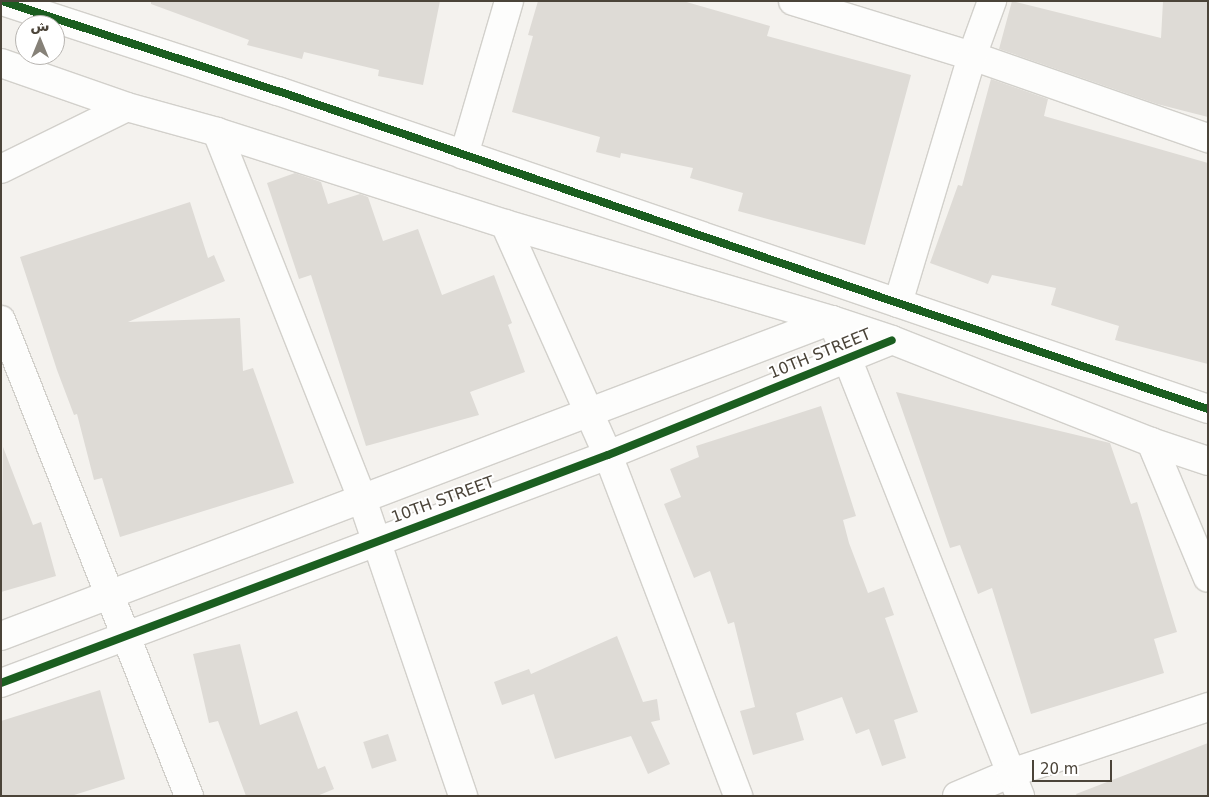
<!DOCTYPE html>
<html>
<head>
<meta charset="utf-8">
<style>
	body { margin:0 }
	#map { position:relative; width:1209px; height:797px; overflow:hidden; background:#f4f2ee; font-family:"DejaVu Sans","Noto Sans Arabic",sans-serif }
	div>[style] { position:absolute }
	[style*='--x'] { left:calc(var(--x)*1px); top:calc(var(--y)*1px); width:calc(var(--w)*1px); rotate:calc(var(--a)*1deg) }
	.building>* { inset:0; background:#dedbd6; transform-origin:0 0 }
	.roads { filter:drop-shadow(1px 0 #d2d0cb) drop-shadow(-1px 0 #d2d0cb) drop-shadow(0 1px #d2d0cb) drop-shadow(0 -1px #d2d0cb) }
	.minor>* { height:28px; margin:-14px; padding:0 14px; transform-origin:14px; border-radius:14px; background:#fdfdfc }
	.tertiary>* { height:28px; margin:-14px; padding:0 14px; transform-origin:14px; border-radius:14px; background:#fdfdfc }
	.cycleway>* { height:8px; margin:-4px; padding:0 4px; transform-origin:4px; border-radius:4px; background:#1b5e20 }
	span { translate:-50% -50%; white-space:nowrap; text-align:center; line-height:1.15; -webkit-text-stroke:4px #fff; paint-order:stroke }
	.street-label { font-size:16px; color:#4b4439 }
	.frame { position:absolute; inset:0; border:2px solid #4b4439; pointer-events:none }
	.north { position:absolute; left:15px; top:15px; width:50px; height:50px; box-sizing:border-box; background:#fff; border:1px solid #b7b4b0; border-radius:50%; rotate:0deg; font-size:14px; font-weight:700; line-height:20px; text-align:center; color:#4b4439 }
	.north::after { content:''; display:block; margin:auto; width:18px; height:22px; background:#868178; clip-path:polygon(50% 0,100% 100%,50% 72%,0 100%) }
	.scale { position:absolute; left:1032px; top:760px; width:80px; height:22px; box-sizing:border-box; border:2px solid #4b4439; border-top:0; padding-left:6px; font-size:15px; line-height:18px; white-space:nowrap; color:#4b4439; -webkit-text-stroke:4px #fff; paint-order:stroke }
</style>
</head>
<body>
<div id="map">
	<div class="building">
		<div style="clip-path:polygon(151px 1px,440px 1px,423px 85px,378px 76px,379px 70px,304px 52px,302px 59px,247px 45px,249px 40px,151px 4px)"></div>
		<div style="clip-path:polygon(538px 1px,683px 1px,770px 26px,767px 36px,911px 75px,865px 245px,738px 211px,743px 193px,690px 178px,693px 168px,621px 153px,620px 158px,596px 152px,600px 137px,512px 112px,533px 36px,528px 35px)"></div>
		<div style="clip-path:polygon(1012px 1px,1161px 38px,1163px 1px,1208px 1px,1208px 117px,1157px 104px,999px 49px)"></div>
		<div style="clip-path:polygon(991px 79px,1048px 99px,1044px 116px,1208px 163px,1208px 364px,1115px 340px,1119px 326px,1051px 305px,1056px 288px,992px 275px,988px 284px,930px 263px,958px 185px,962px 186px)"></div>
		<div style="clip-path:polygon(295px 173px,321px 182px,328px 204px,360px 194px,368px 197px,383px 241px,418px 229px,442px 295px,494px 275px,512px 323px,508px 325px,525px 372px,470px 392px,479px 415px,366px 446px,311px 275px,299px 279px,267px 183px)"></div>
		<div style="clip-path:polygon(190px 202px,208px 258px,214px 255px,225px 281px,128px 322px,240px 318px,243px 371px,253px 368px,294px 483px,120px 537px,102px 478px,94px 480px,77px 414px,74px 415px,57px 370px,20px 257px)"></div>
		<div style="clip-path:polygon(896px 392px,1110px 443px,1131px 504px,1137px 502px,1177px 632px,1154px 639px,1164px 673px,1031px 714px,992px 588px,978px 594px,960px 545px,950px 548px)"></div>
		<div style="clip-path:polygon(821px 406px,856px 516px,843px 520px,849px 543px,868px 593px,884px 587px,894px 615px,885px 618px,918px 712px,894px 720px,906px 758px,882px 766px,869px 729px,856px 734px,842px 697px,796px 713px,804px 740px,753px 755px,740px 711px,755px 707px,734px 622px,728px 624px,710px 571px,694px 578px,664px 504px,681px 497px,670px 469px,699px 457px,696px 446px)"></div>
		<div style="clip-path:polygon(3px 447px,33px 525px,41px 522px,56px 576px,1px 592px)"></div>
		<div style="clip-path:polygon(617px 636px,643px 702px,657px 699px,660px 720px,651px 722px,670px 764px,648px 774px,631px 736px,555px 759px,534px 694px,502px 705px,494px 682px,529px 669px,531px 674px)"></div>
		<div style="clip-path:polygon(240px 644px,260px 725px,297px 711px,318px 769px,325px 766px,334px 789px,317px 796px,246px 796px,218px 721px,209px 723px,193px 654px)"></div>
		<div style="clip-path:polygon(100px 690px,125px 779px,71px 796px,1px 796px,1px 721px)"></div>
		<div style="left:388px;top:734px;width:28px;height:26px;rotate:72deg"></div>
		<div style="clip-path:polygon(1208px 743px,1208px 796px,1077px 796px,1076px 794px)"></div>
	</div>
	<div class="roads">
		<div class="minor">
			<div style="--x:793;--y:1;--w:187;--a:17.1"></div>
			<div style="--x:972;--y:56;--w:250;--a:19.2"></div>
			<div style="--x:217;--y:132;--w:395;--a:68.4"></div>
			<div style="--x:362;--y:499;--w:314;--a:71.2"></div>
			<div style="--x:464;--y:155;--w:160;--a:-73.7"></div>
			<div style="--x:1;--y:169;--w:140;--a:-26.2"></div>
			<div style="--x:505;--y:224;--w:253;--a:66"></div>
			<div style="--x:608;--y:455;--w:365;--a:69.1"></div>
			<div style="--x:898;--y:303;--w:258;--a:-73.3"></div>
			<div style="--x:972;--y:56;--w:59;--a:-70"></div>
			<div style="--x:1;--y:320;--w:512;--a:68.45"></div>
			<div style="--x:1151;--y:442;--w:147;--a:67.3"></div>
			<div style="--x:1;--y:636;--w:889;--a:-20.82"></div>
			<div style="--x:832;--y:320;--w:512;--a:68.45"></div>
			<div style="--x:1;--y:683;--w:648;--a:-20.59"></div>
			<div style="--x:608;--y:455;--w:306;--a:-22"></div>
			<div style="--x:957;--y:796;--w:59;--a:-23.1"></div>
			<div style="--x:1011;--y:773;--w:208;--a:-18.5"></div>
		</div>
		<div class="tertiary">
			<div style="--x:2;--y:1;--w:290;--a:18.1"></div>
			<div style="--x:278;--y:91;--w:983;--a:18.88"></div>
			<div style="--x:1;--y:63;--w:133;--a:19.2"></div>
			<div style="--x:127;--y:107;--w:93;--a:15.5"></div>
			<div style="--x:217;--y:132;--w:302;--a:17.7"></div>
			<div style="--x:505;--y:224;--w:341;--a:16.4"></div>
			<div style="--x:832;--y:320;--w:63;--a:18.4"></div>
			<div style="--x:892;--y:340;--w:278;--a:21.5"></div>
			<div style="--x:1151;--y:442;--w:60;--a:18.4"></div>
		</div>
	</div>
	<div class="cycleway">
		<div style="--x:2;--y:1;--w:290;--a:18.1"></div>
		<div style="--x:278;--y:91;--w:983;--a:18.88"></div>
		<div style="--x:1;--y:683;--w:648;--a:-20.59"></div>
		<div style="--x:608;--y:455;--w:306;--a:-22"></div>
	</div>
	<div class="street-label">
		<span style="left:820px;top:354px;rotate:-22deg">10TH STREET</span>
		<span style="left:443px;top:500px;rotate:-20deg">10TH STREET</span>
	</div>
	<div class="frame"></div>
	<div class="north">ش</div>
	<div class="scale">20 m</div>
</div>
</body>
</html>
